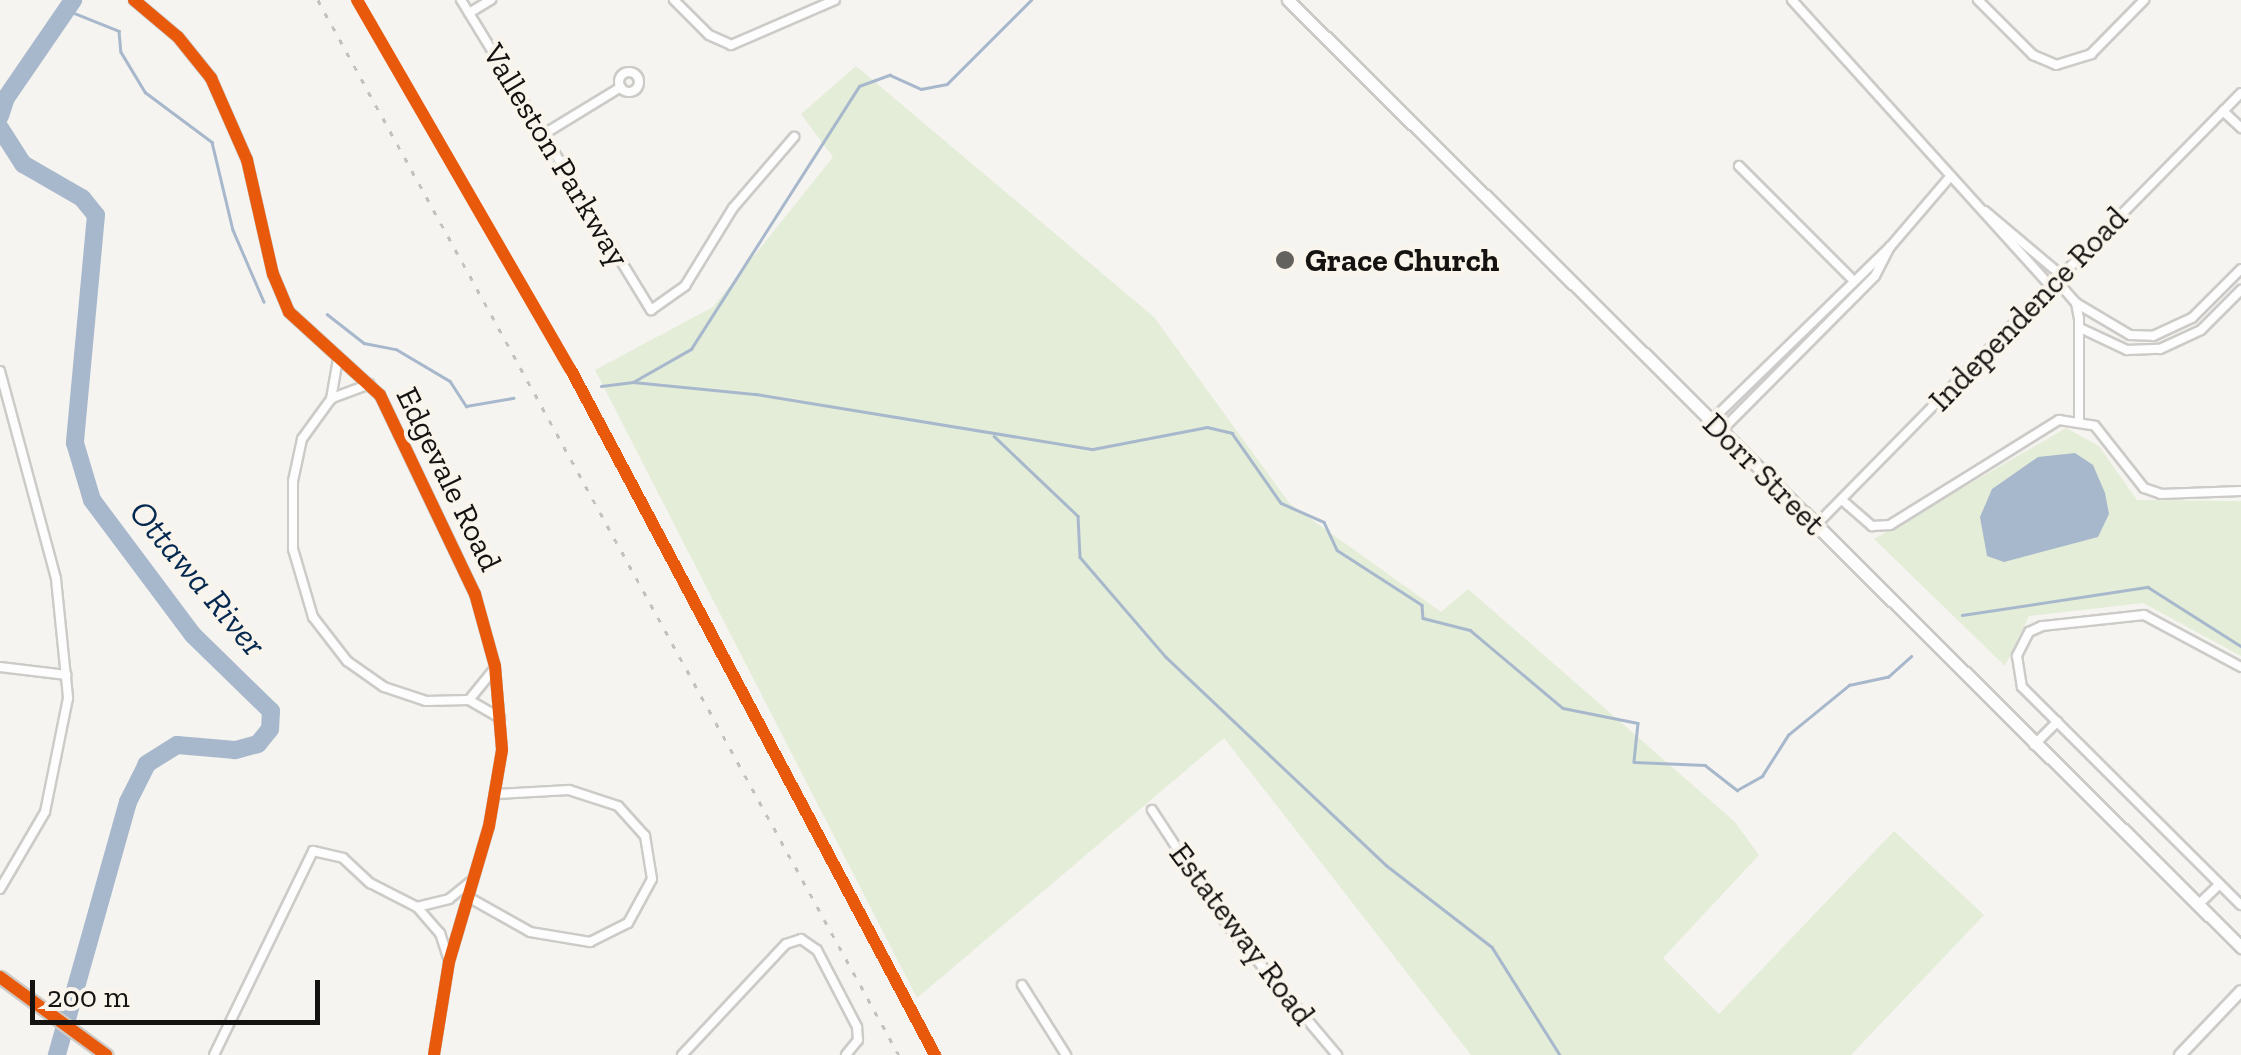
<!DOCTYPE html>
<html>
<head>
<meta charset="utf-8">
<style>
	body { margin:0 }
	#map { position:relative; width:2241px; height:1055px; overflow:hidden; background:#f6f4f0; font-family:"Zilla Slab",serif }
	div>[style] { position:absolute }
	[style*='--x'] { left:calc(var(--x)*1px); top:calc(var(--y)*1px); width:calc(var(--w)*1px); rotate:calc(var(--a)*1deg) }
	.green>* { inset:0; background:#e4edd8 }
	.water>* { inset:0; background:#a8b8cc }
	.stream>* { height:2.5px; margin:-1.25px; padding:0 1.25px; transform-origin:1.25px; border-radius:1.25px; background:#a8b8cc }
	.river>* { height:18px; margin:-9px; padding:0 9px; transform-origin:9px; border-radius:9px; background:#a8b8cc }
	.roads { filter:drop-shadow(2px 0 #cccbc8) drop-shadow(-2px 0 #cccbc8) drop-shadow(0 2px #cccbc8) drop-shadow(0 -2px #cccbc8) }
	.minor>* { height:8px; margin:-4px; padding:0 4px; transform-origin:4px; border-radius:4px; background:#fefdfd }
	.minor>.ring { margin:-4px; padding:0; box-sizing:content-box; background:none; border:8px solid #fefdfd; border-radius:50% }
	.tertiary>* { height:10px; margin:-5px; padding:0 5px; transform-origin:5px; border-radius:5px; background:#fefdfd }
	.secondary>* { height:11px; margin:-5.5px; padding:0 5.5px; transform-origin:5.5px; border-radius:5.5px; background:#fefdfd }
	.rail>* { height:2.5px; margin-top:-1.25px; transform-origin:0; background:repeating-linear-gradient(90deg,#c3c2c1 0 5px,transparent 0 15px) }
	.cycleway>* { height:12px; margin:-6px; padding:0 6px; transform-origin:6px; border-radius:6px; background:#e8590c }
	.dots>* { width:28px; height:28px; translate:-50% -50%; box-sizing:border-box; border:5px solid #f9f5ed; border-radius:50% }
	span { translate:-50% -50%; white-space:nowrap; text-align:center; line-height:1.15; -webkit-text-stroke:8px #f9f5ed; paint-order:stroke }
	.street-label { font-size:32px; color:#151311 }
	.poi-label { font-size:32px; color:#151311; font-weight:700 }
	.left { translate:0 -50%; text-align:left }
	.water-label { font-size:35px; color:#062950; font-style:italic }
	.scale { position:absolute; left:30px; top:980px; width:290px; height:45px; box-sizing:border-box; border:5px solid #151311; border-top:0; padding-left:12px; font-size:30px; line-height:35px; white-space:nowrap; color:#151311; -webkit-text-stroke:8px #f9f5ed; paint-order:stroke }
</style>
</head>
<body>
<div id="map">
	<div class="green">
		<div style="clip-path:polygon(856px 66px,1154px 317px,1290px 504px,1441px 612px,1468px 589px,1734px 821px,1759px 855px,1663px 958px,1719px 1014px,1894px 831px,1984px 915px,1851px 1055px,1471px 1055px,1224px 738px,917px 998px,595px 370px,713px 307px,833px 157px,801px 114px)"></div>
		<div style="clip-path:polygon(2066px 428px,2099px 446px,2137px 500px,2241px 501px,2241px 656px,2143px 603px,2029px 616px,2005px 666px,1874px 539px)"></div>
	</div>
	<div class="water">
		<div style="clip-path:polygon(2075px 453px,2093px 465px,2105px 493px,2109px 514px,2098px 537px,2004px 562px,1987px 556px,1980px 517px,1992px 489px,2038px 457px)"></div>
	</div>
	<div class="stream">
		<div style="--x:69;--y:11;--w:54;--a:21.8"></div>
		<div style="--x:119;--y:31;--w:21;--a:85"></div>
		<div style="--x:121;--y:52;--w:47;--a:59"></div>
		<div style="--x:145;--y:92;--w:84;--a:36.7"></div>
		<div style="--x:212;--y:142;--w:90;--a:76.6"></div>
		<div style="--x:233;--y:230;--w:78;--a:66.7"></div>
		<div style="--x:327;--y:314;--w:47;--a:38.1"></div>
		<div style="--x:364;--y:343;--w:33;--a:11"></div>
		<div style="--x:396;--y:349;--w:63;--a:30.7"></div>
		<div style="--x:450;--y:381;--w:30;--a:57"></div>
		<div style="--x:466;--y:406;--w:48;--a:-9.7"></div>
		<div style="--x:633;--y:382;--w:124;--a:5.6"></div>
		<div style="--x:756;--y:394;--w:341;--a:9.3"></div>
		<div style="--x:1093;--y:449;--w:116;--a:-10.9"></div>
		<div style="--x:1207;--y:427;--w:26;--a:13"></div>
		<div style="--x:1232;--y:433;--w:85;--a:55"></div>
		<div style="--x:1281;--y:503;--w:47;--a:23.8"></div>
		<div style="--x:1324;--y:522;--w:31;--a:65"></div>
		<div style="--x:1337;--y:550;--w:101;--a:32.9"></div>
		<div style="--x:1422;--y:605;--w:13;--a:86"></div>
		<div style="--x:1423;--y:618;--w:49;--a:14.3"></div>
		<div style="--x:1470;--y:630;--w:121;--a:40"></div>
		<div style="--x:1563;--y:708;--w:76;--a:11.3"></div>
		<div style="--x:1638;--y:723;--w:39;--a:96"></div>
		<div style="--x:1634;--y:762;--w:71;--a:2.4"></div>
		<div style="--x:1705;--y:765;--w:41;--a:38"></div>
		<div style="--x:1737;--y:790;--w:29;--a:-29"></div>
		<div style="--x:1762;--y:776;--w:49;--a:-57.6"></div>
		<div style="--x:1788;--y:735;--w:79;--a:-39.3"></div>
		<div style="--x:1849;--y:685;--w:40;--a:-12"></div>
		<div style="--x:1888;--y:677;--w:31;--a:-42"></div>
		<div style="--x:601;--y:386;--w:32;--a:-7"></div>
		<div style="--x:633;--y:382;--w:67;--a:-29.6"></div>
		<div style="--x:691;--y:349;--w:312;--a:-57.4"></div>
		<div style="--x:859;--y:86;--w:33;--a:-20"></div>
		<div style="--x:890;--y:75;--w:34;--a:24"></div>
		<div style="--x:921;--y:89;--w:26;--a:-11"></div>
		<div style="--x:947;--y:84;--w:119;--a:-45"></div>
		<div style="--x:994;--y:436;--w:116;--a:43.6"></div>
		<div style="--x:1078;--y:516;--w:41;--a:87.2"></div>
		<div style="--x:1080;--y:557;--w:132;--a:49.3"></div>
		<div style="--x:1166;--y:657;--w:303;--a:43.4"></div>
		<div style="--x:1386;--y:865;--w:134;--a:37.7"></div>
		<div style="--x:1492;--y:947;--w:128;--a:57.8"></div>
		<div style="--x:1962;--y:615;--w:188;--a:-8.6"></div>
		<div style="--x:2148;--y:587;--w:110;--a:32.4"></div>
	</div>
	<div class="river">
		<div style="--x:0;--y:116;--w:19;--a:-72"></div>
		<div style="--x:6;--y:98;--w:119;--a:-55.6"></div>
		<div style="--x:0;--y:128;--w:43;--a:57.4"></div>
		<div style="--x:23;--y:164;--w:68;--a:30"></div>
		<div style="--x:82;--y:198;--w:22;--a:51"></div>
		<div style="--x:96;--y:215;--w:229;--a:95.3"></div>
		<div style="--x:75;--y:443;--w:59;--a:73.4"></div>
		<div style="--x:92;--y:500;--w:169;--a:53.2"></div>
		<div style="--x:193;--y:635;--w:109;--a:44.3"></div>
		<div style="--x:271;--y:711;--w:18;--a:93"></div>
		<div style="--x:270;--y:729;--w:19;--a:129"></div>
		<div style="--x:258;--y:744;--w:24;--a:165"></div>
		<div style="--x:235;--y:750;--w:58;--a:-175.1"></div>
		<div style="--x:177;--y:745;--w:36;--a:148"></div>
		<div style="--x:147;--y:764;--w:42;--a:116.6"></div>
		<div style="--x:128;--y:802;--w:263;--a:105.7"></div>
	</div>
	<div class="roads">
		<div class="minor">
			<div style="--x:134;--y:0;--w:57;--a:40.1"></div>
			<div style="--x:178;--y:37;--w:53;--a:51.2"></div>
			<div style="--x:211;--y:78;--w:90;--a:66.3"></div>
			<div style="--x:247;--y:160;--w:117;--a:77.2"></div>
			<div style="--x:273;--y:274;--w:41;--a:67.2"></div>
			<div style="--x:289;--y:312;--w:123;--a:42.4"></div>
			<div style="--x:380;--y:395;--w:221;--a:64.5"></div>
			<div style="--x:475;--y:594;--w:75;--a:74.5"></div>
			<div style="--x:495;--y:666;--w:84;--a:85.2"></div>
			<div style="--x:502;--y:750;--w:77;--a:99.7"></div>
			<div style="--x:489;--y:826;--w:142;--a:106.4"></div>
			<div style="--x:449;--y:962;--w:94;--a:99.2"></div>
			<div style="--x:461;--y:0;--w:364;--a:58.5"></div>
			<div style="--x:651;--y:310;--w:42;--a:-35.2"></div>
			<div style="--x:685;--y:286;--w:92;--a:-58.4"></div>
			<div style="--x:733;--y:208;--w:94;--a:-49.3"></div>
			<div style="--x:674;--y:0;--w:49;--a:45"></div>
			<div style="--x:709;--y:35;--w:24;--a:24"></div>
			<div style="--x:731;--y:45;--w:113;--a:-23.4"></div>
			<div style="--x:1792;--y:0;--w:385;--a:47.9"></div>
			<div style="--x:1978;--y:0;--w:78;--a:45"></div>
			<div style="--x:2033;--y:55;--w:25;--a:23"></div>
			<div style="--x:2056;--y:65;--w:37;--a:-17"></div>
			<div style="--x:2091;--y:54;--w:76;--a:-45.5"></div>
			<div style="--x:469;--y:13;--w:26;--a:-31"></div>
			<div class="ring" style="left:619px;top:72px;width:12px;height:12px"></div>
			<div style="--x:2223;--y:111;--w:25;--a:43"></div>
			<div style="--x:544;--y:134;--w:90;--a:-31.4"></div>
			<div style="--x:1739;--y:166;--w:158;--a:45"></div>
			<div style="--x:1985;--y:211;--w:99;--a:40.1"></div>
			<div style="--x:2056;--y:280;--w:30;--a:49"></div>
			<div style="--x:2076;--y:303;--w:16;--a:79"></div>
			<div style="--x:2079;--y:319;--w:101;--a:90"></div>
			<div style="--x:2076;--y:303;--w:63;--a:30.7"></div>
			<div style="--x:2130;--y:335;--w:23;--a:2"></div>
			<div style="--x:2153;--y:336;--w:43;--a:-24.8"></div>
			<div style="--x:2192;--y:318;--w:69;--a:-45"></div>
			<div style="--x:2080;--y:328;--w:52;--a:25.1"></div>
			<div style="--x:2127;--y:350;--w:33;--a:-2"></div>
			<div style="--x:2160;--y:349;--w:45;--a:-24.9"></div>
			<div style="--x:2201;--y:330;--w:57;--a:-45"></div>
			<div style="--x:338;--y:359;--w:41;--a:99.9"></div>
			<div style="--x:331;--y:399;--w:49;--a:125.9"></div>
			<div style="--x:302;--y:439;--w:43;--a:102.1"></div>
			<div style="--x:293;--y:481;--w:68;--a:90"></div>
			<div style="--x:293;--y:549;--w:71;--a:73.6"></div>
			<div style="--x:313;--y:617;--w:56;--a:52.3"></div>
			<div style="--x:347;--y:661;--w:45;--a:35.1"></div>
			<div style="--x:384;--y:687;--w:44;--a:18.4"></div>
			<div style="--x:426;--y:701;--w:43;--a:-1.3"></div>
			<div style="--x:469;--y:700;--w:36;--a:30"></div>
			<div style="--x:0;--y:371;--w:215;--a:74.9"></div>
			<div style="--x:56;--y:579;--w:120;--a:84.2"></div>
			<div style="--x:68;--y:698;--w:116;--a:101.4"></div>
			<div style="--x:45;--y:812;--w:89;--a:120.3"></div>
			<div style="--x:332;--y:398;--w:40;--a:-20.2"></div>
			<div style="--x:1711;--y:421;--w:250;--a:-44.2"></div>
			<div style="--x:1890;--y:247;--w:91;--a:-49.5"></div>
			<div style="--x:1721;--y:431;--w:218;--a:-45.2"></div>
			<div style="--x:1875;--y:276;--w:33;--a:-63"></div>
			<div style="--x:1842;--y:500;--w:40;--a:41"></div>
			<div style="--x:1872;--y:526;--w:18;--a:-3"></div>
			<div style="--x:1890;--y:525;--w:199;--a:-31.9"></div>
			<div style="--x:2059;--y:420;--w:36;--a:9"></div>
			<div style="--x:2095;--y:426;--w:79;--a:51.7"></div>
			<div style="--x:2144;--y:488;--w:18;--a:19"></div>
			<div style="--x:2161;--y:494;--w:80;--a:-2.1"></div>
			<div style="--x:1815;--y:526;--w:607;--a:-45.47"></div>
			<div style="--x:0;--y:667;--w:67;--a:6.8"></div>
			<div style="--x:2241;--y:667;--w:110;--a:-151.8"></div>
			<div style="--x:2144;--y:615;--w:103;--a:173.8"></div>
			<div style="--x:2042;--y:626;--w:14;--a:155"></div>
			<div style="--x:2029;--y:632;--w:27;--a:117"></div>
			<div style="--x:2017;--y:656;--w:31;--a:81"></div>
			<div style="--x:2022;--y:687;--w:309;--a:44.9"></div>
			<div style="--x:469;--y:700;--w:40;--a:-51"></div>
			<div style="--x:2034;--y:745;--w:33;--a:-45"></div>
			<div style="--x:1152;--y:810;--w:139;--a:56.8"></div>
			<div style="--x:1228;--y:926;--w:169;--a:49.8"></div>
			<div style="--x:468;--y:897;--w:71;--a:29.4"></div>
			<div style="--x:530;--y:932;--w:61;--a:9.5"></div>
			<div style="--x:590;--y:942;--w:42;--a:-26.6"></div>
			<div style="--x:628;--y:923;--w:50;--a:-61.4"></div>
			<div style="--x:652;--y:879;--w:44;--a:-99.2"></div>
			<div style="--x:645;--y:836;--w:40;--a:-132"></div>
			<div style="--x:618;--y:806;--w:52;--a:-161.9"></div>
			<div style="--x:569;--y:790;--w:72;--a:176.8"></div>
			<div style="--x:2198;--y:905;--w:30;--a:-44"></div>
			<div style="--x:417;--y:907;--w:33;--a:-14"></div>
			<div style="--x:449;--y:899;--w:27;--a:-39"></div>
			<div style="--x:1022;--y:985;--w:83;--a:57.8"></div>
			<div style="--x:214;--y:1055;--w:227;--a:-64.1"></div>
			<div style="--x:313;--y:851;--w:31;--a:13"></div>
			<div style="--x:343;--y:858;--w:37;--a:43"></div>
			<div style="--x:370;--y:883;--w:53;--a:27.1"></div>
			<div style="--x:417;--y:907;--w:35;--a:49"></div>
			<div style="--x:440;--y:933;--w:25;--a:72"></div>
			<div style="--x:682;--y:1055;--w:152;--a:-46.9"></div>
			<div style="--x:786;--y:944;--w:16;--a:-18"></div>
			<div style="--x:801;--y:939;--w:19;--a:35"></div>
			<div style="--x:817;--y:950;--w:87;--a:62.5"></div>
			<div style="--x:857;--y:1027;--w:13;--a:86"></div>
			<div style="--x:858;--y:1040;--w:19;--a:129"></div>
		</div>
		<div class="tertiary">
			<div style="--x:2180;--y:1055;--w:88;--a:-46.4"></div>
		</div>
		<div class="secondary">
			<div style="--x:1288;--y:0;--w:1344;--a:44.82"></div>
			<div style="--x:0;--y:977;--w:132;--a:36.3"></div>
		</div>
	</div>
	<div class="rail">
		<div style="--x:318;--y:0;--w:1204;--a:61.16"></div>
	</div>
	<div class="cycleway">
		<div style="--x:134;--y:0;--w:57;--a:40.1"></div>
		<div style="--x:178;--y:37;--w:53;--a:51.2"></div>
		<div style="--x:211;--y:78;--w:90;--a:66.3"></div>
		<div style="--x:247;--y:160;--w:117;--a:77.2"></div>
		<div style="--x:273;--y:274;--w:41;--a:67.2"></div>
		<div style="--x:289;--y:312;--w:123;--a:42.4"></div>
		<div style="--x:380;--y:395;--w:221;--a:64.5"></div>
		<div style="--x:475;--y:594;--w:75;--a:74.5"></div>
		<div style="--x:495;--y:666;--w:84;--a:85.2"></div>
		<div style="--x:502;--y:750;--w:77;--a:99.7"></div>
		<div style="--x:489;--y:826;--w:142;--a:106.4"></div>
		<div style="--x:449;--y:962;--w:94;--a:99.2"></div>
		<div style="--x:357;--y:0;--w:427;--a:60"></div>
		<div style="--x:571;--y:370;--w:776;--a:62.01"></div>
		<div style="--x:0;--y:977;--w:132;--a:36.3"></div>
	</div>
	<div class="dots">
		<div style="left:1285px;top:260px;background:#64625f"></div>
	</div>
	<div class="street-label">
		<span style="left:556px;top:155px;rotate:59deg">Valleston Parkway</span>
		<span style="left:2028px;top:309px;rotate:-46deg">Independence Road</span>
		<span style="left:1764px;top:474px;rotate:45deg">Dorr Street</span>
		<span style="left:449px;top:479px;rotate:64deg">Edgevale Road</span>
		<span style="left:1242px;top:934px;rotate:53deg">Estateway Road</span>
	</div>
	<div class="poi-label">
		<span class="left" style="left:1305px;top:260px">Grace Church</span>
	</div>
	<div class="water-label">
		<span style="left:198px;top:578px;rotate:50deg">Ottawa River</span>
	</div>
	<div class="scale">200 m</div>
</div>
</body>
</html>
